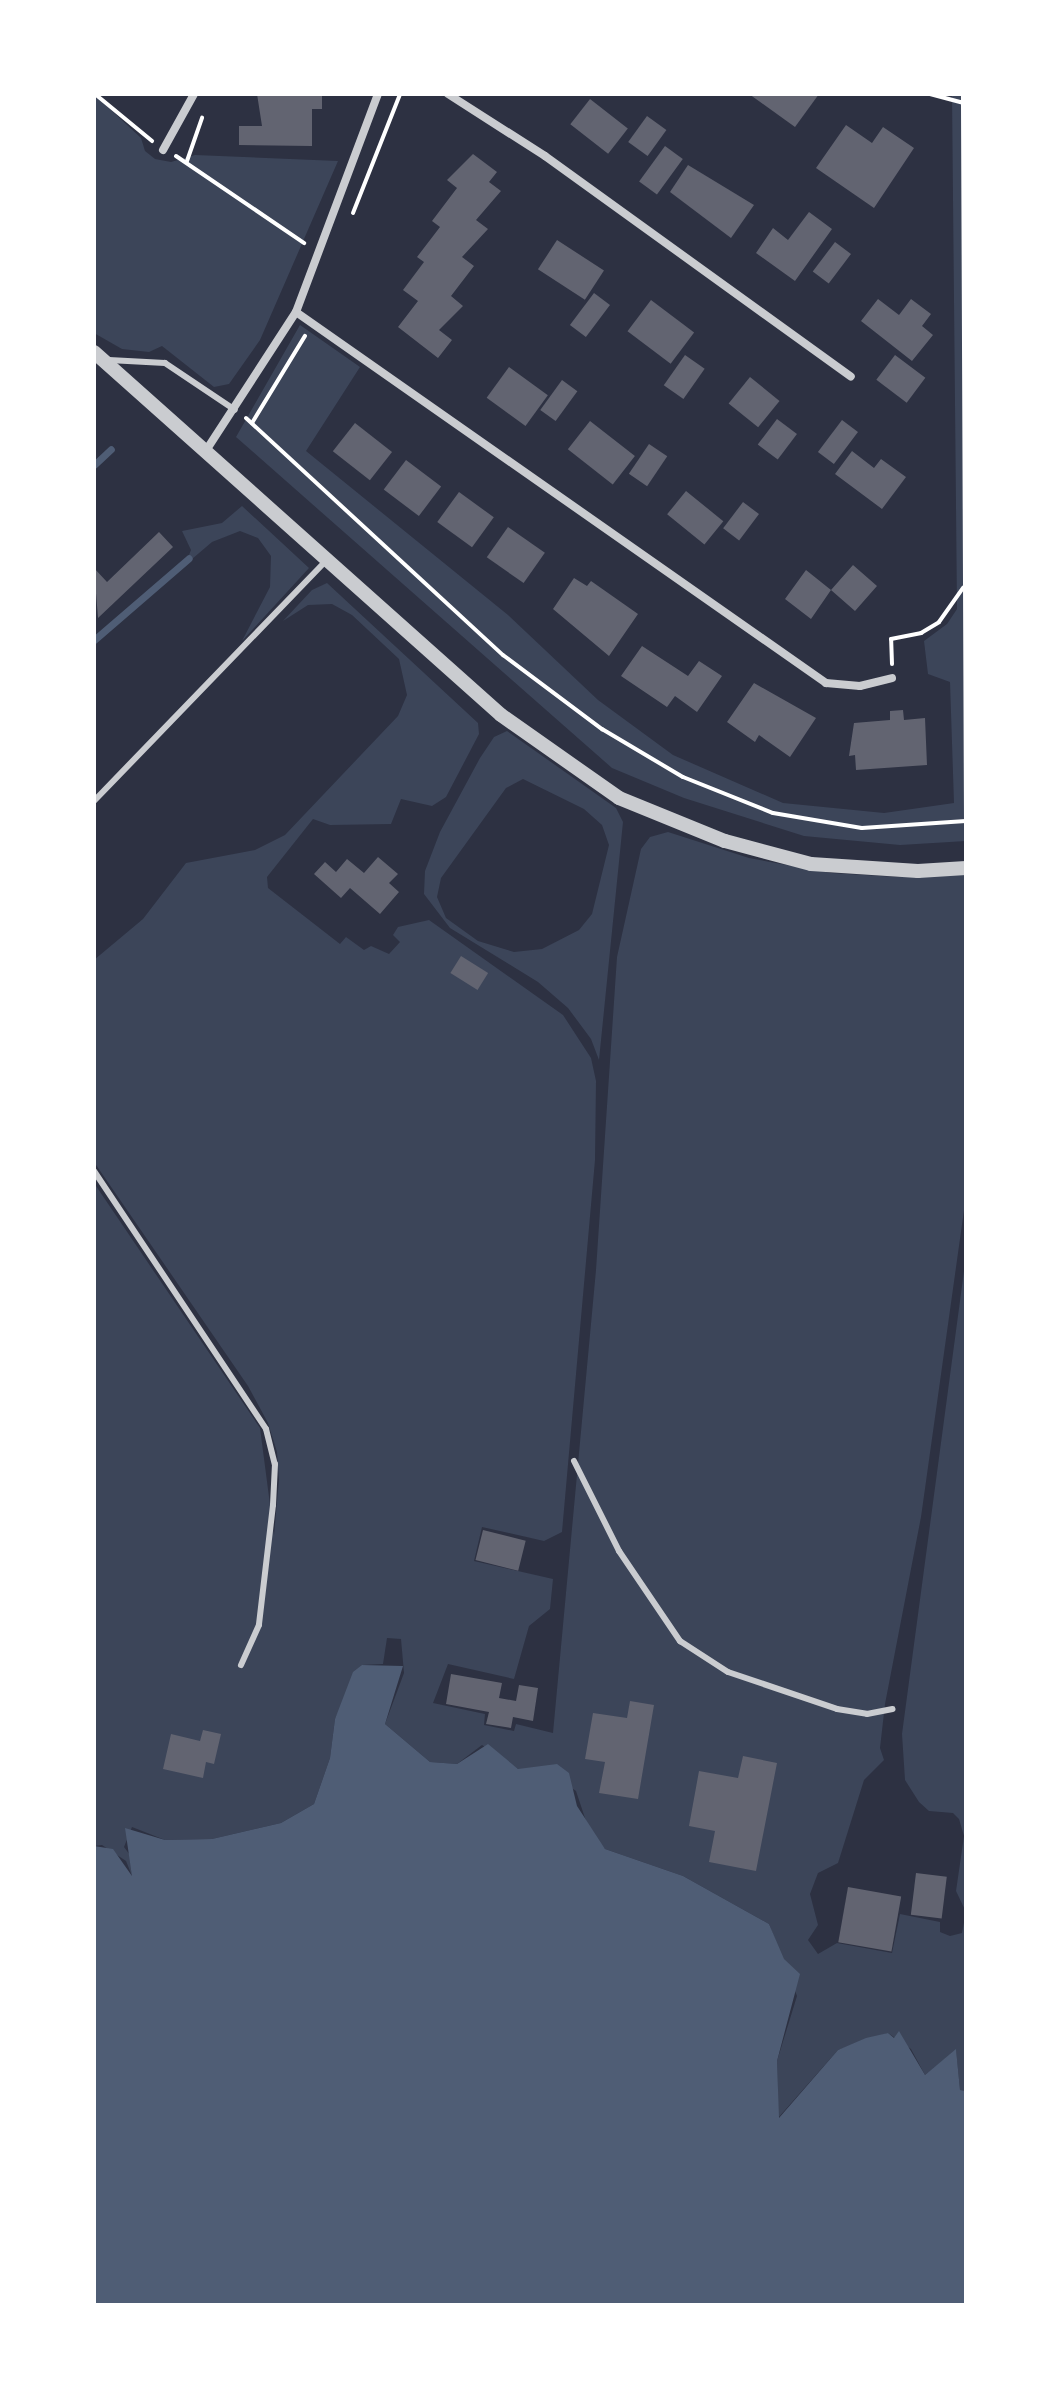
<!DOCTYPE html>
<html>
<head>
<meta charset="utf-8">
<style>
	body { margin:0 }
	#map { position:relative; width:1060px; height:2399px; overflow:hidden; background:#2d3142; font-family:"Alegreya Sans",sans-serif }
	div>[style] { position:absolute }
	[style*='--x'] { left:calc(var(--x)*1px); top:calc(var(--y)*1px); width:calc(var(--w)*1px); rotate:calc(var(--a)*1deg) }
	.green>* { inset:0; background:#3c4559 }
	.water>* { inset:0; background:#4f5d75 }
	.stream>* { height:7px; margin:-3.5px; padding:0 3.5px; transform-origin:3.5px; border-radius:3.5px; background:#4f5d75 }
	.building>* { inset:0; background:#626471; transform-origin:0 0 }
	.path>* { height:4px; margin:-2px; padding:0 2px; transform-origin:2px; border-radius:2px; background:#fff }
	.service>* { height:6px; margin:-3px; padding:0 3px; transform-origin:3px; border-radius:3px; background:#caccd0 }
	.minor>* { height:8px; margin:-4px; padding:0 4px; transform-origin:4px; border-radius:4px; background:#caccd0 }
	.tertiary>* { height:14px; margin:-7px; padding:0 7px; transform-origin:7px; border-radius:7px; background:#caccd0 }
	span { translate:-50% -50%; white-space:nowrap; text-align:center; line-height:1.15; -webkit-text-stroke:8px #fff; paint-order:stroke }
	.frame { position:absolute; inset:0; border:96px solid #fff; pointer-events:none }
</style>
</head>
<body>
<div id="map">
	<div class="green">
		<div style="clip-path:polygon(94px 94px,141px 138px,145px 151px,155px 159px,171px 162px,195px 155px,338px 161px,260px 340px,229px 384px,214px 387px,162px 346px,149px 352px,122px 349px,94px 333px)"></div>
		<div style="clip-path:polygon(952px 94px,966px 94px,966px 841px,900px 845px,804px 836px,684px 798px,612px 768px,236px 437px,300px 325px,360px 367px,306px 451px,508px 615px,598px 700px,673px 755px,783px 803px,884px 813px,954px 803px,950px 682px,928px 674px,924px 641px,947px 624px,957px 609px)"></div>
		<div style="clip-path:polygon(242px 506px,309px 568px,242px 641px,270px 587px,271px 556px,258px 538px,240px 531px,212px 542px,185px 565px,191px 550px,182px 531px,222px 523px)"></div>
		<div style="clip-path:polygon(327px 583px,478px 723px,479px 734px,446px 797px,432px 806px,401px 799px,391px 824px,330px 825px,313px 819px,267px 877px,268px 888px,340px 944px,346px 937px,364px 950px,371px 946px,389px 954px,400px 942px,393px 935px,398px 927px,429px 920px,563px 1015px,591px 1058px,596px 1081px,595px 1160px,562px 1532px,544px 1541px,482px 1527px,474px 1561px,553px 1579px,550px 1609px,529px 1626px,514px 1679px,448px 1664px,433px 1703px,485px 1714px,484px 1725px,514px 1731px,516px 1724px,553px 1733px,596px 1270px,617px 957px,641px 849px,650px 837px,668px 832px,749px 858px,831px 873px,897px 877px,966px 872px,966px 1196px,921px 1517px,885px 1704px,880px 1748px,884px 1760px,864px 1780px,838px 1863px,818px 1873px,810px 1894px,818px 1925px,808px 1940px,818px 1954px,837px 1943px,892px 1953px,900px 1914px,940px 1922px,940px 1932px,950px 1936px,962px 1933px,966px 1912px,956px 1891px,964px 1836px,959px 1819px,953px 1813px,929px 1811px,919px 1802px,905px 1780px,902px 1734px,966px 1256px,966px 2091px,960px 2090px,956px 2050px,925px 2075px,911px 2049px,888px 2033px,838px 2050px,778px 2118px,777px 2061px,797px 1996px,769px 1924px,683px 1876px,605px 1849px,589px 1830px,576px 1791px,544px 1769px,518px 1769px,482px 1745px,457px 1764px,430px 1762px,385px 1724px,404px 1673px,401px 1639px,387px 1638px,383px 1664px,362px 1665px,335px 1719px,330px 1758px,314px 1804px,281px 1823px,212px 1839px,165px 1840px,132px 1827px,124px 1847px,130px 1855px,136px 1875px,132px 1876px,126px 1861px,102px 1845px,94px 1846px,94px 1183px,260px 1428px,274px 1535px,279px 1480px,277px 1452px,268px 1423px,248px 1386px,94px 1162px,94px 960px,143px 919px,186px 863px,255px 850px,285px 835px,398px 716px,407px 695px,399px 659px,352px 615px,332px 604px,308px 605px,283px 621px,312px 590px)"></div>
		<div style="clip-path:polygon(evenodd,507px 731px,616px 808px,623px 822px,599px 1060px,591px 1039px,568px 1008px,538px 982px,450px 928px,424px 894px,425px 871px,440px 832px,480px 758px,494px 737px,507px 731px,523px 779px,584px 809px,602px 825px,609px 845px,592px 914px,579px 930px,542px 949px,514px 952px,478px 941px,446px 918px,437px 897px,441px 878px,506px 788px,523px 779px)"></div>
	</div>
	<div class="water">
		<div style="clip-path:polygon(362px 1665px,403px 1666px,385px 1724px,430px 1762px,457px 1764px,488px 1744px,518px 1769px,557px 1764px,569px 1773px,577px 1806px,605px 1849px,683px 1876px,769px 1924px,784px 1959px,800px 1974px,777px 2061px,779px 2118px,838px 2050px,866px 2038px,888px 2033px,894px 2038px,899px 2031px,925px 2075px,956px 2049px,960px 2090px,966px 2091px,966px 2305px,94px 2305px,94px 1846px,113px 1849px,132px 1876px,125px 1828px,165px 1840px,212px 1839px,281px 1823px,314px 1804px,330px 1758px,335px 1719px,353px 1672px)"></div>
	</div>
	<div class="stream">
		<div style="--x:94;--y:465;--w:23;--a:-43"></div>
		<div style="--x:94;--y:640;--w:125;--a:-40.8"></div>
	</div>
	<div class="building">
		<div style="clip-path:polygon(257px 94px,322px 94px,322px 109px,312px 109px,312px 146px,239px 145px,239px 126px,262px 126px)"></div>
		<div style="clip-path:polygon(749px 94px,819px 94px,795px 127px)"></div>
		<div style="left:590px;top:99px;width:48px;height:32px;rotate:38deg"></div>
		<div style="left:647px;top:116px;width:24px;height:32px;rotate:36deg"></div>
		<div style="clip-path:polygon(846px 125px,872px 143px,883px 127px,914px 148px,874px 208px,816px 168px)"></div>
		<div style="left:665px;top:146px;width:22px;height:44px;rotate:36deg"></div>
		<div style="clip-path:polygon(473px 154px,497px 172px,489px 182px,501px 191px,476px 220px,488px 229px,462px 257px,474px 266px,451px 296px,463px 306px,439px 330px,452px 340px,438px 358px,398px 327px,418px 301px,403px 290px,424px 262px,417px 257px,440px 227px,432px 221px,457px 188px,447px 180px)"></div>
		<div style="clip-path:polygon(688px 165px,754px 205px,731px 238px,670px 192px)"></div>
		<div style="clip-path:polygon(809px 212px,832px 229px,795px 281px,756px 253px,773px 228px,788px 240px)"></div>
		<div style="left:557px;top:240px;width:56px;height:35px;rotate:33deg"></div>
		<div style="left:835px;top:242px;width:20px;height:37px;rotate:37deg"></div>
		<div style="left:594px;top:293px;width:20px;height:40px;rotate:37deg"></div>
		<div style="clip-path:polygon(878px 299px,899px 315px,911px 299px,931px 314px,922px 326px,933px 335px,912px 361px,861px 321px)"></div>
		<div style="left:651px;top:300px;width:54px;height:39px;rotate:37deg"></div>
		<div style="left:685px;top:355px;width:24px;height:37px;rotate:35deg"></div>
		<div style="left:895px;top:355px;width:38px;height:31px;rotate:37deg"></div>
		<div style="left:509px;top:367px;width:48px;height:38px;rotate:36deg"></div>
		<div style="left:750px;top:377px;width:38px;height:34px;rotate:39deg"></div>
		<div style="left:562px;top:380px;width:19px;height:37px;rotate:36deg"></div>
		<div style="left:777px;top:419px;width:25px;height:32px;rotate:37deg"></div>
		<div style="left:842px;top:420px;width:20px;height:40px;rotate:37deg"></div>
		<div style="left:590px;top:421px;width:57px;height:36px;rotate:38deg"></div>
		<div style="left:355px;top:423px;width:47px;height:36px;rotate:38deg"></div>
		<div style="left:649px;top:444px;width:22px;height:36px;rotate:34deg"></div>
		<div style="clip-path:polygon(852px 451px,874px 468px,881px 459px,906px 477px,882px 509px,835px 474px)"></div>
		<div style="left:406px;top:460px;width:44px;height:37px;rotate:37deg"></div>
		<div style="left:686px;top:491px;width:48px;height:30px;rotate:39deg"></div>
		<div style="left:459px;top:492px;width:43px;height:37px;rotate:36deg"></div>
		<div style="left:743px;top:502px;width:20px;height:33px;rotate:37deg"></div>
		<div style="left:508px;top:527px;width:45px;height:37px;rotate:35deg"></div>
		<div style="clip-path:polygon(159px 532px,173px 547px,98px 618px,94px 568px,107px 582px)"></div>
		<div style="clip-path:polygon(853px 565px,877px 586px,855px 611px,831px 590px,811px 619px,785px 599px,806px 570px,831px 590px)"></div>
		<div style="clip-path:polygon(574px 578px,587px 586px,591px 581px,638px 614px,609px 656px,553px 609px)"></div>
		<div style="clip-path:polygon(642px 646px,688px 676px,699px 661px,722px 676px,697px 712px,675px 696px,667px 707px,621px 676px)"></div>
		<div style="clip-path:polygon(754px 683px,816px 718px,790px 757px,759px 735px,755px 742px,727px 722px)"></div>
		<div style="clip-path:polygon(903px 710px,904px 720px,925px 718px,927px 765px,856px 770px,855px 755px,849px 756px,854px 723px,890px 720px,890px 711px)"></div>
		<div style="clip-path:polygon(378px 857px,398px 874px,389px 883px,399px 892px,380px 914px,350px 888px,341px 898px,314px 874px,325px 862px,336px 872px,347px 859px,364px 873px)"></div>
		<div style="left:461px;top:956px;width:32px;height:20px;rotate:32deg"></div>
		<div style="left:483px;top:1530px;width:44px;height:31px;rotate:14deg"></div>
		<div style="clip-path:polygon(451px 1674px,502px 1683px,499px 1698px,516px 1701px,519px 1685px,538px 1688px,533px 1721px,513px 1717px,511px 1728px,486px 1724px,489px 1712px,446px 1704px)"></div>
		<div style="clip-path:polygon(630px 1701px,654px 1705px,638px 1799px,599px 1793px,605px 1762px,585px 1759px,593px 1713px,627px 1718px)"></div>
		<div style="clip-path:polygon(203px 1730px,221px 1734px,214px 1764px,206px 1762px,203px 1778px,163px 1769px,171px 1734px,200px 1741px)"></div>
		<div style="clip-path:polygon(743px 1756px,777px 1763px,756px 1871px,709px 1862px,715px 1831px,689px 1826px,699px 1771px,738px 1778px)"></div>
		<div style="left:916px;top:1873px;width:31px;height:42px;rotate:7deg"></div>
		<div style="left:848px;top:1887px;width:54px;height:56px;rotate:10deg"></div>
	</div>
	<div class="path">
		<div style="--x:95;--y:94;--w:74;--a:39.5"></div>
		<div style="--x:930;--y:94;--w:34;--a:15"></div>
		<div style="--x:176;--y:156;--w:155;--a:34.2"></div>
		<div style="--x:187;--y:161;--w:46;--a:-70.8"></div>
		<div style="--x:353;--y:213;--w:128;--a:-68.4"></div>
		<div style="--x:246;--y:418;--w:350;--a:42.7"></div>
		<div style="--x:503;--y:655;--w:124;--a:36.8"></div>
		<div style="--x:602;--y:729;--w:94;--a:30.7"></div>
		<div style="--x:683;--y:777;--w:97;--a:21.8"></div>
		<div style="--x:773;--y:813;--w:90;--a:9.6"></div>
		<div style="--x:862;--y:828;--w:104;--a:-3.9"></div>
		<div style="--x:966;--y:821;--w:727;--a:-90.24"></div>
		<div style="--x:252;--y:423;--w:102;--a:-58.7"></div>
		<div style="--x:892;--y:664;--w:25;--a:-92"></div>
		<div style="--x:891;--y:639;--w:31;--a:-11"></div>
		<div style="--x:921;--y:633;--w:21;--a:-31"></div>
		<div style="--x:939;--y:622;--w:42;--a:-54.8"></div>
	</div>
	<div class="service">
		<div style="--x:109;--y:360;--w:56;--a:3.1"></div>
		<div style="--x:165;--y:363;--w:84;--a:33.9"></div>
		<div style="--x:94;--y:801;--w:334;--a:-46"></div>
		<div style="--x:94;--y:1171;--w:310;--a:56.3"></div>
		<div style="--x:266;--y:1429;--w:36;--a:76"></div>
		<div style="--x:275;--y:1464;--w:41;--a:92.8"></div>
		<div style="--x:273;--y:1505;--w:121;--a:96.7"></div>
		<div style="--x:259;--y:1625;--w:44;--a:114.2"></div>
		<div style="--x:574;--y:1461;--w:101;--a:63.4"></div>
		<div style="--x:619;--y:1551;--w:109;--a:55.9"></div>
		<div style="--x:680;--y:1641;--w:57;--a:32.9"></div>
		<div style="--x:728;--y:1672;--w:115;--a:18.7"></div>
		<div style="--x:837;--y:1709;--w:30;--a:9"></div>
		<div style="--x:867;--y:1714;--w:26;--a:-11"></div>
	</div>
	<div class="minor">
		<div style="--x:448;--y:94;--w:115;--a:32.6"></div>
		<div style="--x:545;--y:156;--w:377;--a:35.8"></div>
		<div style="--x:163;--y:150;--w:64;--a:-61"></div>
		<div style="--x:296;--y:312;--w:647;--a:34.99"></div>
		<div style="--x:826;--y:683;--w:34;--a:5"></div>
		<div style="--x:860;--y:686;--w:33;--a:-14"></div>
		<div style="--x:207;--y:449;--w:163;--a:-57"></div>
		<div style="--x:296;--y:312;--w:233;--a:-69.4"></div>
	</div>
	<div class="tertiary">
		<div style="--x:94;--y:352;--w:545;--a:41.73"></div>
		<div style="--x:501;--y:715;--w:144;--a:35.1"></div>
		<div style="--x:619;--y:798;--w:114;--a:22.1"></div>
		<div style="--x:725;--y:841;--w:89;--a:15"></div>
		<div style="--x:811;--y:864;--w:107;--a:3.7"></div>
		<div style="--x:918;--y:871;--w:48;--a:-3.6"></div>
	</div>
	<div class="frame"></div>
</div>
</body>
</html>
